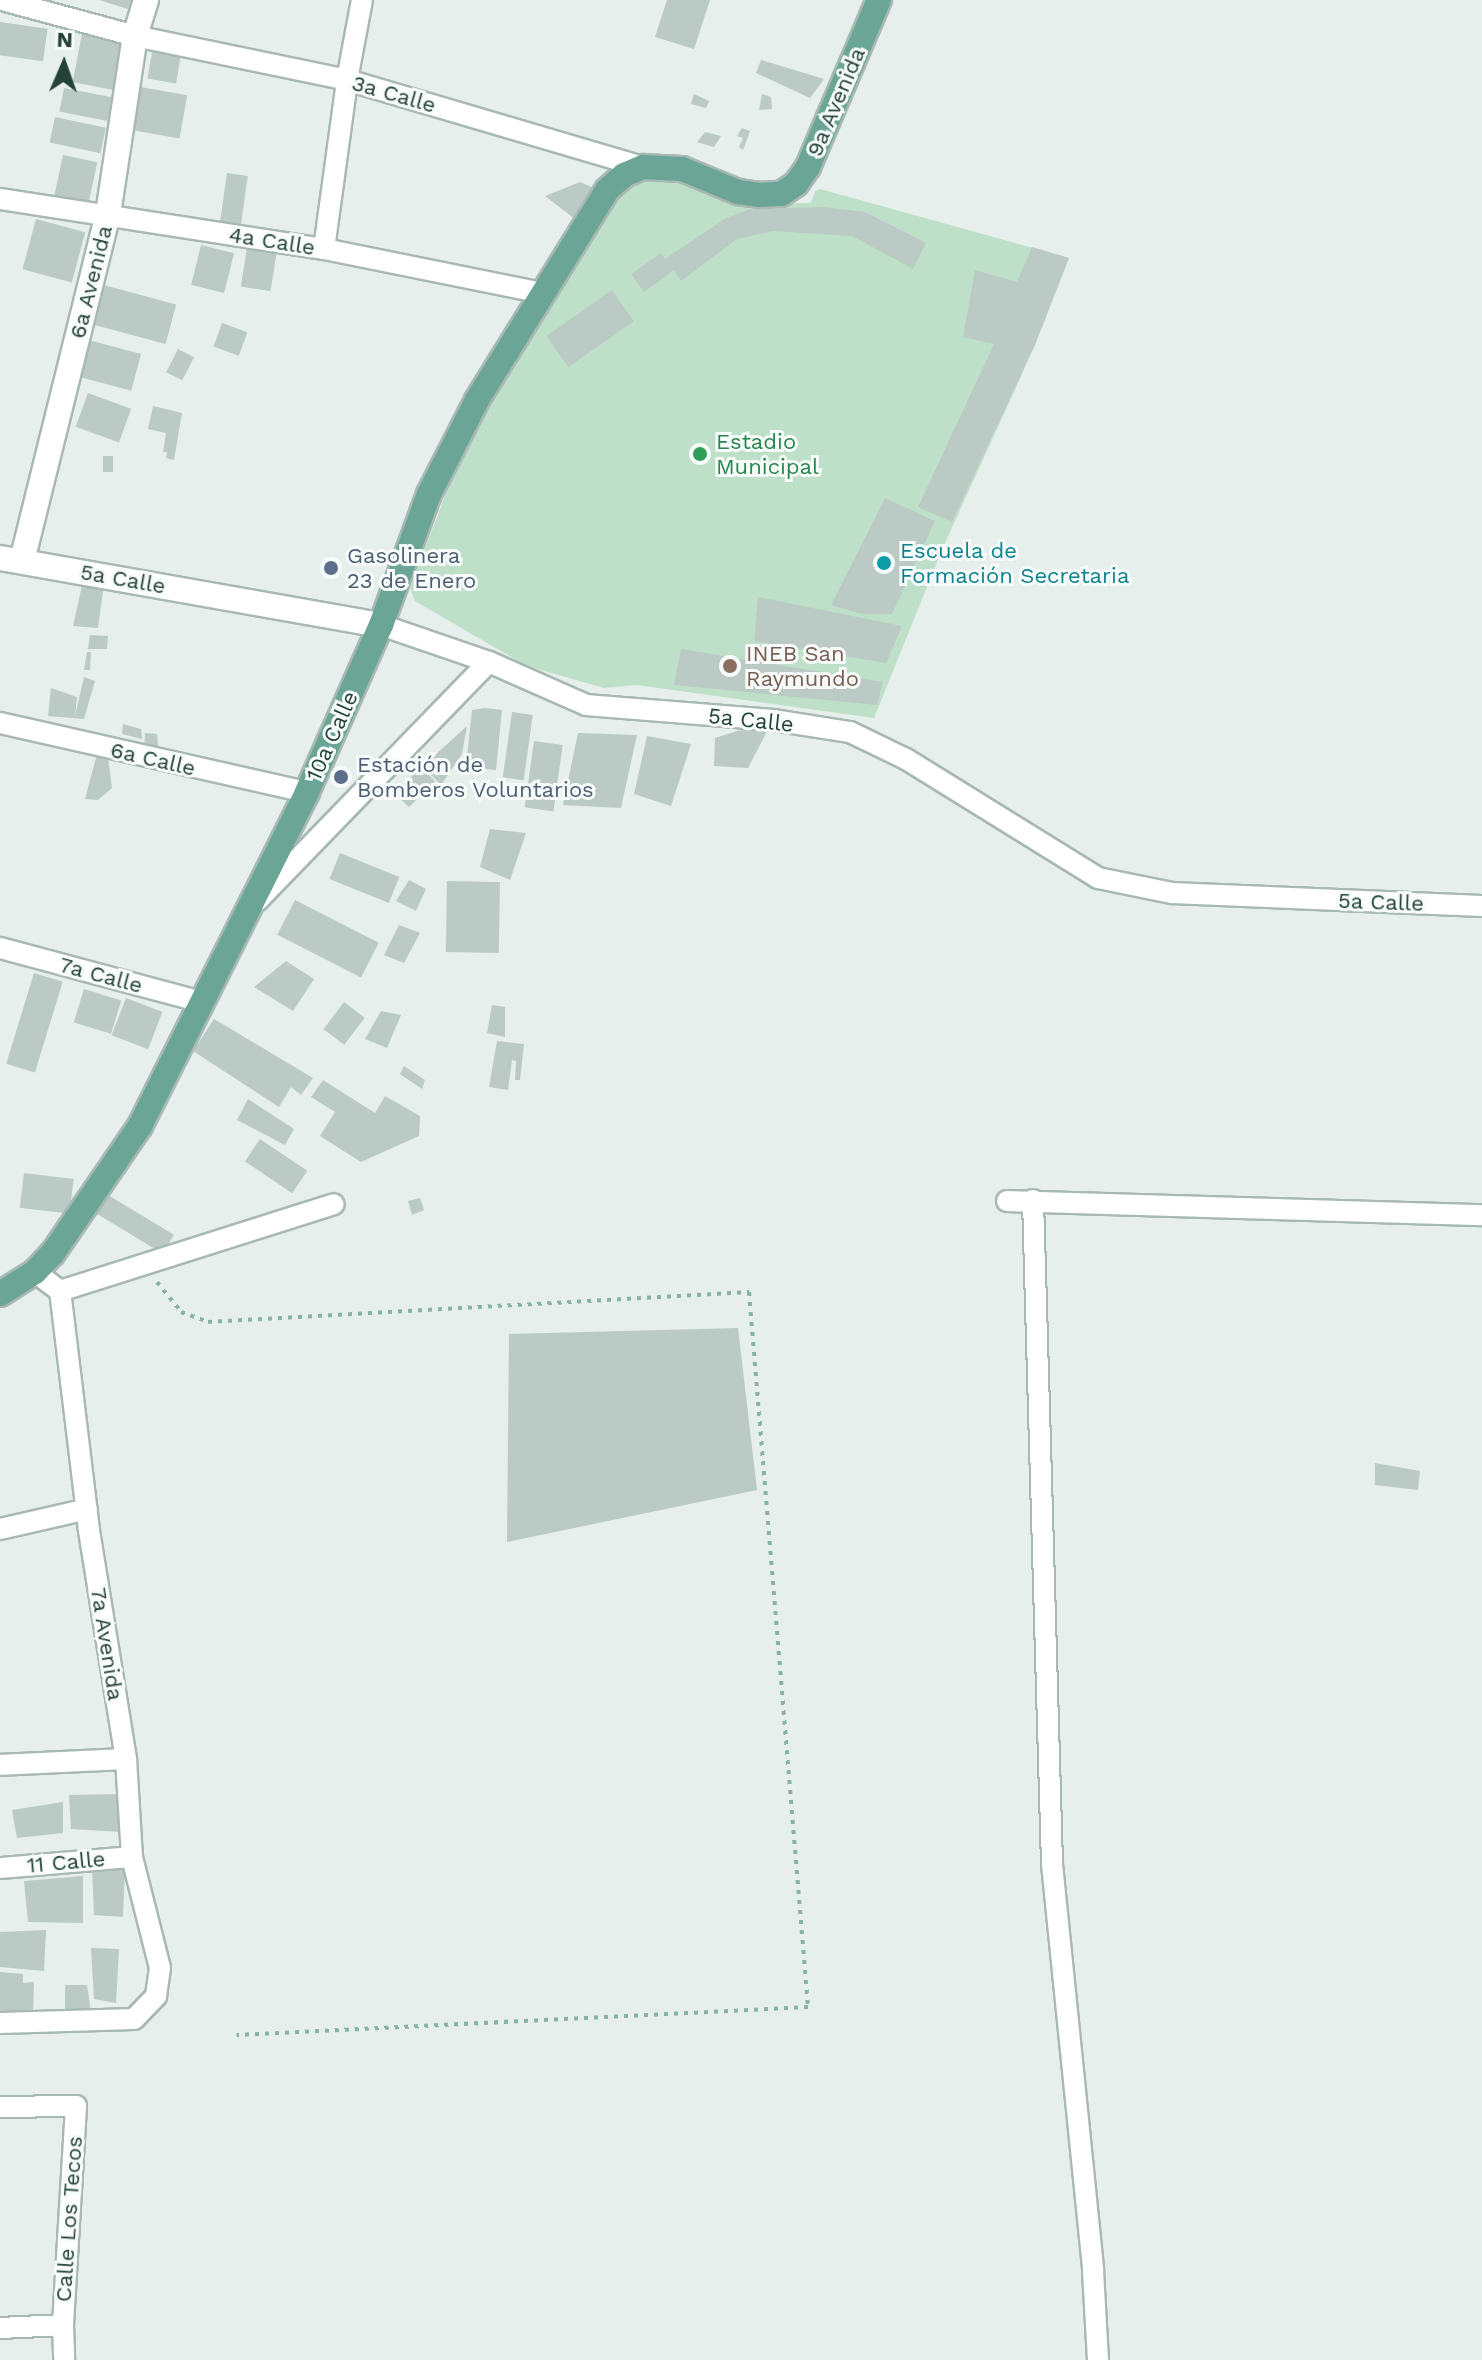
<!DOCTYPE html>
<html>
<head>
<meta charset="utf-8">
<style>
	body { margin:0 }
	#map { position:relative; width:1482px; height:2360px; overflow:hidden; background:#e6efeb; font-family:"Work Sans",sans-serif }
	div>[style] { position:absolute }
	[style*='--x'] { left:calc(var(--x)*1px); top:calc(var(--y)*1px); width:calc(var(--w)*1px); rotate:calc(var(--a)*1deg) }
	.green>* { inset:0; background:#bfe0c8 }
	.building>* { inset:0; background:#bbcac4; transform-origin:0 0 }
	.path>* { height:4px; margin-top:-2px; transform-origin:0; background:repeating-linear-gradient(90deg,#86b3a5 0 4px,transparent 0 10px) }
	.roads { filter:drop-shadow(2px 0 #a8b8b2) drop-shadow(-2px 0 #a8b8b2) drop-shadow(0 2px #a8b8b2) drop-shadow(0 -2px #a8b8b2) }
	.street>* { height:20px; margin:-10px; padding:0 10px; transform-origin:10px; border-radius:10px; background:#fff }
	.secondary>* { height:24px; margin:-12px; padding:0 12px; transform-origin:12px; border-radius:12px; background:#fff }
	.primary>* { height:24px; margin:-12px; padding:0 12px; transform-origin:12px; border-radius:12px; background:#6aa596 }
	.dots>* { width:22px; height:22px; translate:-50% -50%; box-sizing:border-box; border:4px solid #f7fbf9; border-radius:50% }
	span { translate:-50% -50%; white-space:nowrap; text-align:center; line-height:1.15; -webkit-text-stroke:6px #f7fbf9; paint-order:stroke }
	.street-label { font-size:22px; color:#24423a }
	.leisure-label { font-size:22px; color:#27864d }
	.left { translate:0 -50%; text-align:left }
	.culture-label { font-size:22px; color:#0d838f }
	.service-label { font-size:22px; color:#4e5e75 }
	.education-label { font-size:22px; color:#785e54 }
	.north { position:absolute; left:24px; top:24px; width:80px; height:80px; -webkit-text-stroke:6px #f7fbf9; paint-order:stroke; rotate:2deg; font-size:22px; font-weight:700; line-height:32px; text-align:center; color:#24423a }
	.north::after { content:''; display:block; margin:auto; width:28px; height:36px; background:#24423a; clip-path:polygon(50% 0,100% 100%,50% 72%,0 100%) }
</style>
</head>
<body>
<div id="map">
	<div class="green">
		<div style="clip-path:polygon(664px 173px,753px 204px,811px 203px,815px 191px,820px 189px,1069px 258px,1019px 381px,944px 545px,874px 718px,637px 685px,604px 688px,527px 666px,415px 601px,410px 588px,462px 451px,627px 185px,647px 174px)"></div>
	</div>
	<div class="building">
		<div style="clip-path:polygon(99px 0,131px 0,128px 9px)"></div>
		<div style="clip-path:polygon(667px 0,710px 0,694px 49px,655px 37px)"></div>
		<div style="left:0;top:22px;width:48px;height:33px;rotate:8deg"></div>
		<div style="left:82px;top:34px;width:43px;height:49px;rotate:11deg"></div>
		<div style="left:153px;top:47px;width:29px;height:32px;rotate:10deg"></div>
		<div style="clip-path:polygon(761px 60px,824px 79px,810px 98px,756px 73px)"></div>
		<div style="left:135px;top:86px;width:53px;height:44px;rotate:10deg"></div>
		<div style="left:64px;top:88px;width:49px;height:24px;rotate:11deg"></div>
		<div style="clip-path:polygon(694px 94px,709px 101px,706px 108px,691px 104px)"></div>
		<div style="clip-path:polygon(762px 94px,771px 97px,772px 109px,759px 110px)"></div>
		<div style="left:55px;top:117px;width:52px;height:26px;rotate:12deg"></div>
		<div style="clip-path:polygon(742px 128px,750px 131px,743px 150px,739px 147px,743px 138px,737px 136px)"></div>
		<div style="clip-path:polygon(705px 132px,721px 136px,714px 147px,697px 142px)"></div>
		<div style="left:63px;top:155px;width:35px;height:41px;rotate:12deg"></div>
		<div style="left:227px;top:173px;width:21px;height:49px;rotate:8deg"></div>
		<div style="clip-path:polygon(580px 182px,594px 188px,575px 219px,545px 196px)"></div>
		<div style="clip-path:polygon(823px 207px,865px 212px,926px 243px,913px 269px,852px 236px,773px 231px,737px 239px,681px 281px,674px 270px,644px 292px,631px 274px,661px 253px,665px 259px,726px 218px,750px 209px)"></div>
		<div style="left:36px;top:219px;width:51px;height:52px;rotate:15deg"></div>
		<div style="left:201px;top:245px;width:34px;height:41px;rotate:14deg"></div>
		<div style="clip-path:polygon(1032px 247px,1069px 258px,1035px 345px,952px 522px,918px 507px,994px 344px,963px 337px,975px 270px,1017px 282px)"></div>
		<div style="left:247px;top:248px;width:30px;height:39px;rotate:9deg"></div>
		<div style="left:96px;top:283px;width:83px;height:41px;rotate:15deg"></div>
		<div style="left:612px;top:290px;width:38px;height:80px;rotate:55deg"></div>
		<div style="left:222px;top:323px;width:27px;height:25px;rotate:20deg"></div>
		<div style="left:85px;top:339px;width:58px;height:38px;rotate:15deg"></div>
		<div style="left:178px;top:349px;width:18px;height:26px;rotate:27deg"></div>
		<div style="left:88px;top:393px;width:46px;height:36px;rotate:20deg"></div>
		<div style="clip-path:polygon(153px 406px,182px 413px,174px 460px,166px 458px,167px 452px,163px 452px,166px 433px,148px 429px)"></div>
		<div style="left:103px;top:456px;width:10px;height:16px"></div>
		<div style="clip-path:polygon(885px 498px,935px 521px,892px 614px,862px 614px,831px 605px)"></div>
		<div style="clip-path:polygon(83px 581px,104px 584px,98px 628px,73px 626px)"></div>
		<div style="clip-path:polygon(758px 597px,902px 626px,886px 663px,754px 641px)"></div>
		<div style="clip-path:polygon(90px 635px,108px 636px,107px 649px,88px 649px)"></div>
		<div style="clip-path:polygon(681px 649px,883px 682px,877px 705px,674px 685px)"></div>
		<div style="clip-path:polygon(87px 652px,91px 652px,90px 670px,84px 670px)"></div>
		<div style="clip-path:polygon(84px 677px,95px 681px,84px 719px,48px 716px,51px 688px,77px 697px,75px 716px)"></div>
		<div style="clip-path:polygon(485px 708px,502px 710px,496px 770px,466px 767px,472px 710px)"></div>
		<div style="left:512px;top:712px;width:21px;height:66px;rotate:8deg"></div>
		<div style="clip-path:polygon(773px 720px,748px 768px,714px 766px,715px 738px)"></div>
		<div style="clip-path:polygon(123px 724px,141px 729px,142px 739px,122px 734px)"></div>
		<div style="clip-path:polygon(467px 726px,462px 754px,441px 785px,423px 766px)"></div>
		<div style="clip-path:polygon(145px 733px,157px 734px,159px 754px,144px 753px)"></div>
		<div style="clip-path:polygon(578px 733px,637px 735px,621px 808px,563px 805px)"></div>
		<div style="clip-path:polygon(647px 736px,691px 744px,671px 806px,634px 794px)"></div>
		<div style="left:534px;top:741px;width:29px;height:67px;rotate:8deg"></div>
		<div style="clip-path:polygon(97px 754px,108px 757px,112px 788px,98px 800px,85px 799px)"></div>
		<div style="left:421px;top:767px;width:20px;height:37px;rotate:45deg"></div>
		<div style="clip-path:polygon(490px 829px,526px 833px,510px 880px,480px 867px)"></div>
		<div style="left:340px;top:853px;width:64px;height:28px;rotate:22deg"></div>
		<div style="clip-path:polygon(409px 880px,426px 889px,416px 911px,396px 901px)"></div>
		<div style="left:447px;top:881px;width:53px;height:71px;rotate:1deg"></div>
		<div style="left:295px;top:900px;width:94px;height:39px;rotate:27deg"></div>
		<div style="clip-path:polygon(399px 925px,420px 933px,404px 963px,384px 955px)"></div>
		<div style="clip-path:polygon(286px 961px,314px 979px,293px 1011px,254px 987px)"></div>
		<div style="left:34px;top:973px;width:30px;height:95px;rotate:17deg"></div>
		<div style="left:84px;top:989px;width:39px;height:35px;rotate:17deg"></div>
		<div style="left:126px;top:998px;width:39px;height:40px;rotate:21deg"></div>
		<div style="left:344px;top:1002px;width:26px;height:34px;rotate:37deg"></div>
		<div style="clip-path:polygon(492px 1005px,505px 1007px,505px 1037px,487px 1033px)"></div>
		<div style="clip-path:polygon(381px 1011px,401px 1015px,387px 1048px,365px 1039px)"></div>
		<div style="clip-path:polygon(214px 1019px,313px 1078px,301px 1095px,291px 1087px,279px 1107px,193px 1051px)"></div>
		<div style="clip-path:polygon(497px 1041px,524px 1044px,520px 1080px,515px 1080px,516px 1061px,512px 1060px,508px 1090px,489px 1087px)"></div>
		<div style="clip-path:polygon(404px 1066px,425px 1080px,422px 1089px,400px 1074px)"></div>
		<div style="clip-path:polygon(323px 1080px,375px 1113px,385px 1096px,420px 1116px,419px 1136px,361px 1162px,320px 1136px,335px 1112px,311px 1097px)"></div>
		<div style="clip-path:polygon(248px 1099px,294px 1129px,285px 1145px,237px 1120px)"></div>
		<div style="left:260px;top:1139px;width:57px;height:27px;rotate:34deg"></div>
		<div style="left:24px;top:1173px;width:50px;height:35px;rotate:7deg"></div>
		<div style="left:108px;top:1195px;width:77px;height:22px;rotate:31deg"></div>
		<div style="clip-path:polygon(420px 1198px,424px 1210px,412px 1215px,408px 1201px)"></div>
		<div style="clip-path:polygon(738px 1328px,757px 1490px,507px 1542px,509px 1334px)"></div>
		<div style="clip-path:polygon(1375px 1463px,1420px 1471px,1418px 1490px,1375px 1485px)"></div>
		<div style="clip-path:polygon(123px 1794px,120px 1832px,71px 1829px,69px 1795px)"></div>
		<div style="clip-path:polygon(63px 1802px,63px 1833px,17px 1838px,12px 1810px)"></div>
		<div style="clip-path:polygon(125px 1865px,123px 1917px,94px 1915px,92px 1868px)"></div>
		<div style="clip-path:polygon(83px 1876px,83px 1923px,28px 1922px,24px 1881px)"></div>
		<div style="clip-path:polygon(46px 1930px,44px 1971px,0 1967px,0 1932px)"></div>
		<div style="clip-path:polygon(91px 1948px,119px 1949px,116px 2003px,94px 1999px)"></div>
		<div style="clip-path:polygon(0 1972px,23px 1974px,23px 1983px,34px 1982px,33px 2015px,0 2015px)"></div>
		<div style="clip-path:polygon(65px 1985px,87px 1985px,91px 2012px,65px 2010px)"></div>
	</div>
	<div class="path">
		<div style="--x:157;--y:1282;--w:38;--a:51"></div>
		<div style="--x:181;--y:1312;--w:29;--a:20"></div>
		<div style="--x:208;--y:1322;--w:542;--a:-3.17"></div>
		<div style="--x:749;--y:1292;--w:717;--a:85.28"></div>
		<div style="--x:808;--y:2007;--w:572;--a:177.19"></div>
	</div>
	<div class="roads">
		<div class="street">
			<div style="--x:2;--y:0;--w:138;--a:15.1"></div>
			<div style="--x:135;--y:36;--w:217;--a:11.7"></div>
			<div style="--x:347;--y:80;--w:309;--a:16.4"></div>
			<div style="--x:0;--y:199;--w:328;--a:8.8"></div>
			<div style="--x:324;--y:249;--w:223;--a:11.4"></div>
			<div style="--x:324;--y:249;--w:171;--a:-82.2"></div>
			<div style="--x:347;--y:80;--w:81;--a:-79.4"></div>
			<div style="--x:381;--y:625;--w:114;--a:18.9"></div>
			<div style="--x:489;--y:662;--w:106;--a:23.9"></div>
			<div style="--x:586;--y:705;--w:188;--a:4.6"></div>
			<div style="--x:773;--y:720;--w:78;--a:8.9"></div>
			<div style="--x:850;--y:732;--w:62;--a:25.7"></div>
			<div style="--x:906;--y:759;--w:226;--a:31.8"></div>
			<div style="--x:1098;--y:878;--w:76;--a:11.5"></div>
			<div style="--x:1172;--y:893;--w:310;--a:2.4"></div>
			<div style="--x:0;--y:723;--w:315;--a:12.7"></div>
			<div style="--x:257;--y:901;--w:333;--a:-45.9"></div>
			<div style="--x:0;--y:948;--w:209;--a:15"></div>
			<div style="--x:1033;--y:1200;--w:664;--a:88.36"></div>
			<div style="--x:1052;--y:1864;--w:409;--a:84.2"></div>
			<div style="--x:1093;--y:2271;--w:89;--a:86.8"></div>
			<div style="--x:1007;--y:1201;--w:475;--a:1.7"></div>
			<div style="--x:60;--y:1291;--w:287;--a:-17.6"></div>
			<div style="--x:0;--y:1529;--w:89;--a:-12.9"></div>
			<div style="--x:0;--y:1765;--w:126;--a:-2.7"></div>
			<div style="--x:0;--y:1868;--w:132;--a:-4.8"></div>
			<div style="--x:0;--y:2023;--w:134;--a:-1.7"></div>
			<div style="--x:134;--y:2019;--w:32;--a:-46"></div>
			<div style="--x:156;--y:1996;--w:28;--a:-82"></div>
			<div style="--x:160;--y:1968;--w:114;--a:-104.2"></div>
			<div style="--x:132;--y:1857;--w:98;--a:-93.5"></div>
			<div style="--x:126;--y:1759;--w:232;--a:-99.2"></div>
			<div style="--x:89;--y:1530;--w:241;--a:-96.9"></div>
			<div style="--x:60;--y:1291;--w:31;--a:-143"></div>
			<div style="--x:0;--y:2107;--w:76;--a:-0.8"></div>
			<div style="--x:76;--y:2106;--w:219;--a:93.4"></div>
			<div style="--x:63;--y:2325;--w:35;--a:88"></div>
			<div style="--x:0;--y:2328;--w:63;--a:-2.7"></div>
		</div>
		<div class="secondary">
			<div style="--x:0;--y:558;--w:387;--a:10"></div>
			<div style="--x:22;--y:561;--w:357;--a:-76.1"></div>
			<div style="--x:108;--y:214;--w:180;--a:-81.4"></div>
			<div style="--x:135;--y:36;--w:38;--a:-73"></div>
		</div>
		<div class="primary">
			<div style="--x:0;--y:1294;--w:41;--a:-32.2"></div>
			<div style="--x:35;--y:1272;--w:26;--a:-47"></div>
			<div style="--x:53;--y:1253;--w:154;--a:-55.6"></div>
			<div style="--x:140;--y:1126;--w:373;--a:-63.4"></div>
			<div style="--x:307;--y:792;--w:183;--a:-66.1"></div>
			<div style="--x:381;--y:625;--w:140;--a:-69.9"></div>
			<div style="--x:429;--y:494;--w:106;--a:-62.9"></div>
			<div style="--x:477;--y:400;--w:247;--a:-58.2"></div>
			<div style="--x:607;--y:190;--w:23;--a:-41"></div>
			<div style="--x:624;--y:175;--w:21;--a:-23"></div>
			<div style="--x:643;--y:167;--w:39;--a:3"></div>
			<div style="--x:682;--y:169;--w:61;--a:22.3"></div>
			<div style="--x:738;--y:192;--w:21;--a:8"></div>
			<div style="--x:759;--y:195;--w:22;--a:-3"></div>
			<div style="--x:781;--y:194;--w:18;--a:-34"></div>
			<div style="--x:796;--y:184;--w:21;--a:-55"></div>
			<div style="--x:808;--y:167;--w:181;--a:-67"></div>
		</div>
	</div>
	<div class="dots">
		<div style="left:700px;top:454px;background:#2e9e5b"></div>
		<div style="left:884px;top:563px;background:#0f9aa8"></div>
		<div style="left:331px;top:568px;background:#5c6f8a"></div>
		<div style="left:730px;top:666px;background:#8d6e63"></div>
		<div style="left:341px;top:777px;background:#5c6f8a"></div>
	</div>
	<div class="street-label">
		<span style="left:394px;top:94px;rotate:16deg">3a Calle</span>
		<span style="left:836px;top:102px;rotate:-67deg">9a Avenida</span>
		<span style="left:272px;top:241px;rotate:9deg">4a Calle</span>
		<span style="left:91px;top:282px;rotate:-76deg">6a Avenida</span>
		<span style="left:123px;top:579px;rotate:10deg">5a Calle</span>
		<span style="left:751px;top:720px;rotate:6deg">5a Calle</span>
		<span style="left:332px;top:736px;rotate:-66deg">10a Calle</span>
		<span style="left:153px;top:759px;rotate:13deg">6a Calle</span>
		<span style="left:1381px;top:902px;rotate:2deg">5a Calle</span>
		<span style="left:101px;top:975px;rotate:15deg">7a Calle</span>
		<span style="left:107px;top:1644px;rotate:81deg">7a Avenida</span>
		<span style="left:66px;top:1862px;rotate:-5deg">11 Calle</span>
		<span style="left:69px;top:2219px;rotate:-86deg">Calle Los Tecos</span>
	</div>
	<div class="leisure-label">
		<span class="left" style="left:716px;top:454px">Estadio<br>Municipal</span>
	</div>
	<div class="culture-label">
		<span class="left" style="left:900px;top:563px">Escuela de<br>Formación Secretaria</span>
	</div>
	<div class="service-label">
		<span class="left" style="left:347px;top:568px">Gasolinera<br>23 de Enero</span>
		<span class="left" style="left:357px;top:777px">Estación de<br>Bomberos Voluntarios</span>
	</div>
	<div class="education-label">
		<span class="left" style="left:746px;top:666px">INEB San<br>Raymundo</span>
	</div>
	<div class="north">N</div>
</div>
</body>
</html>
